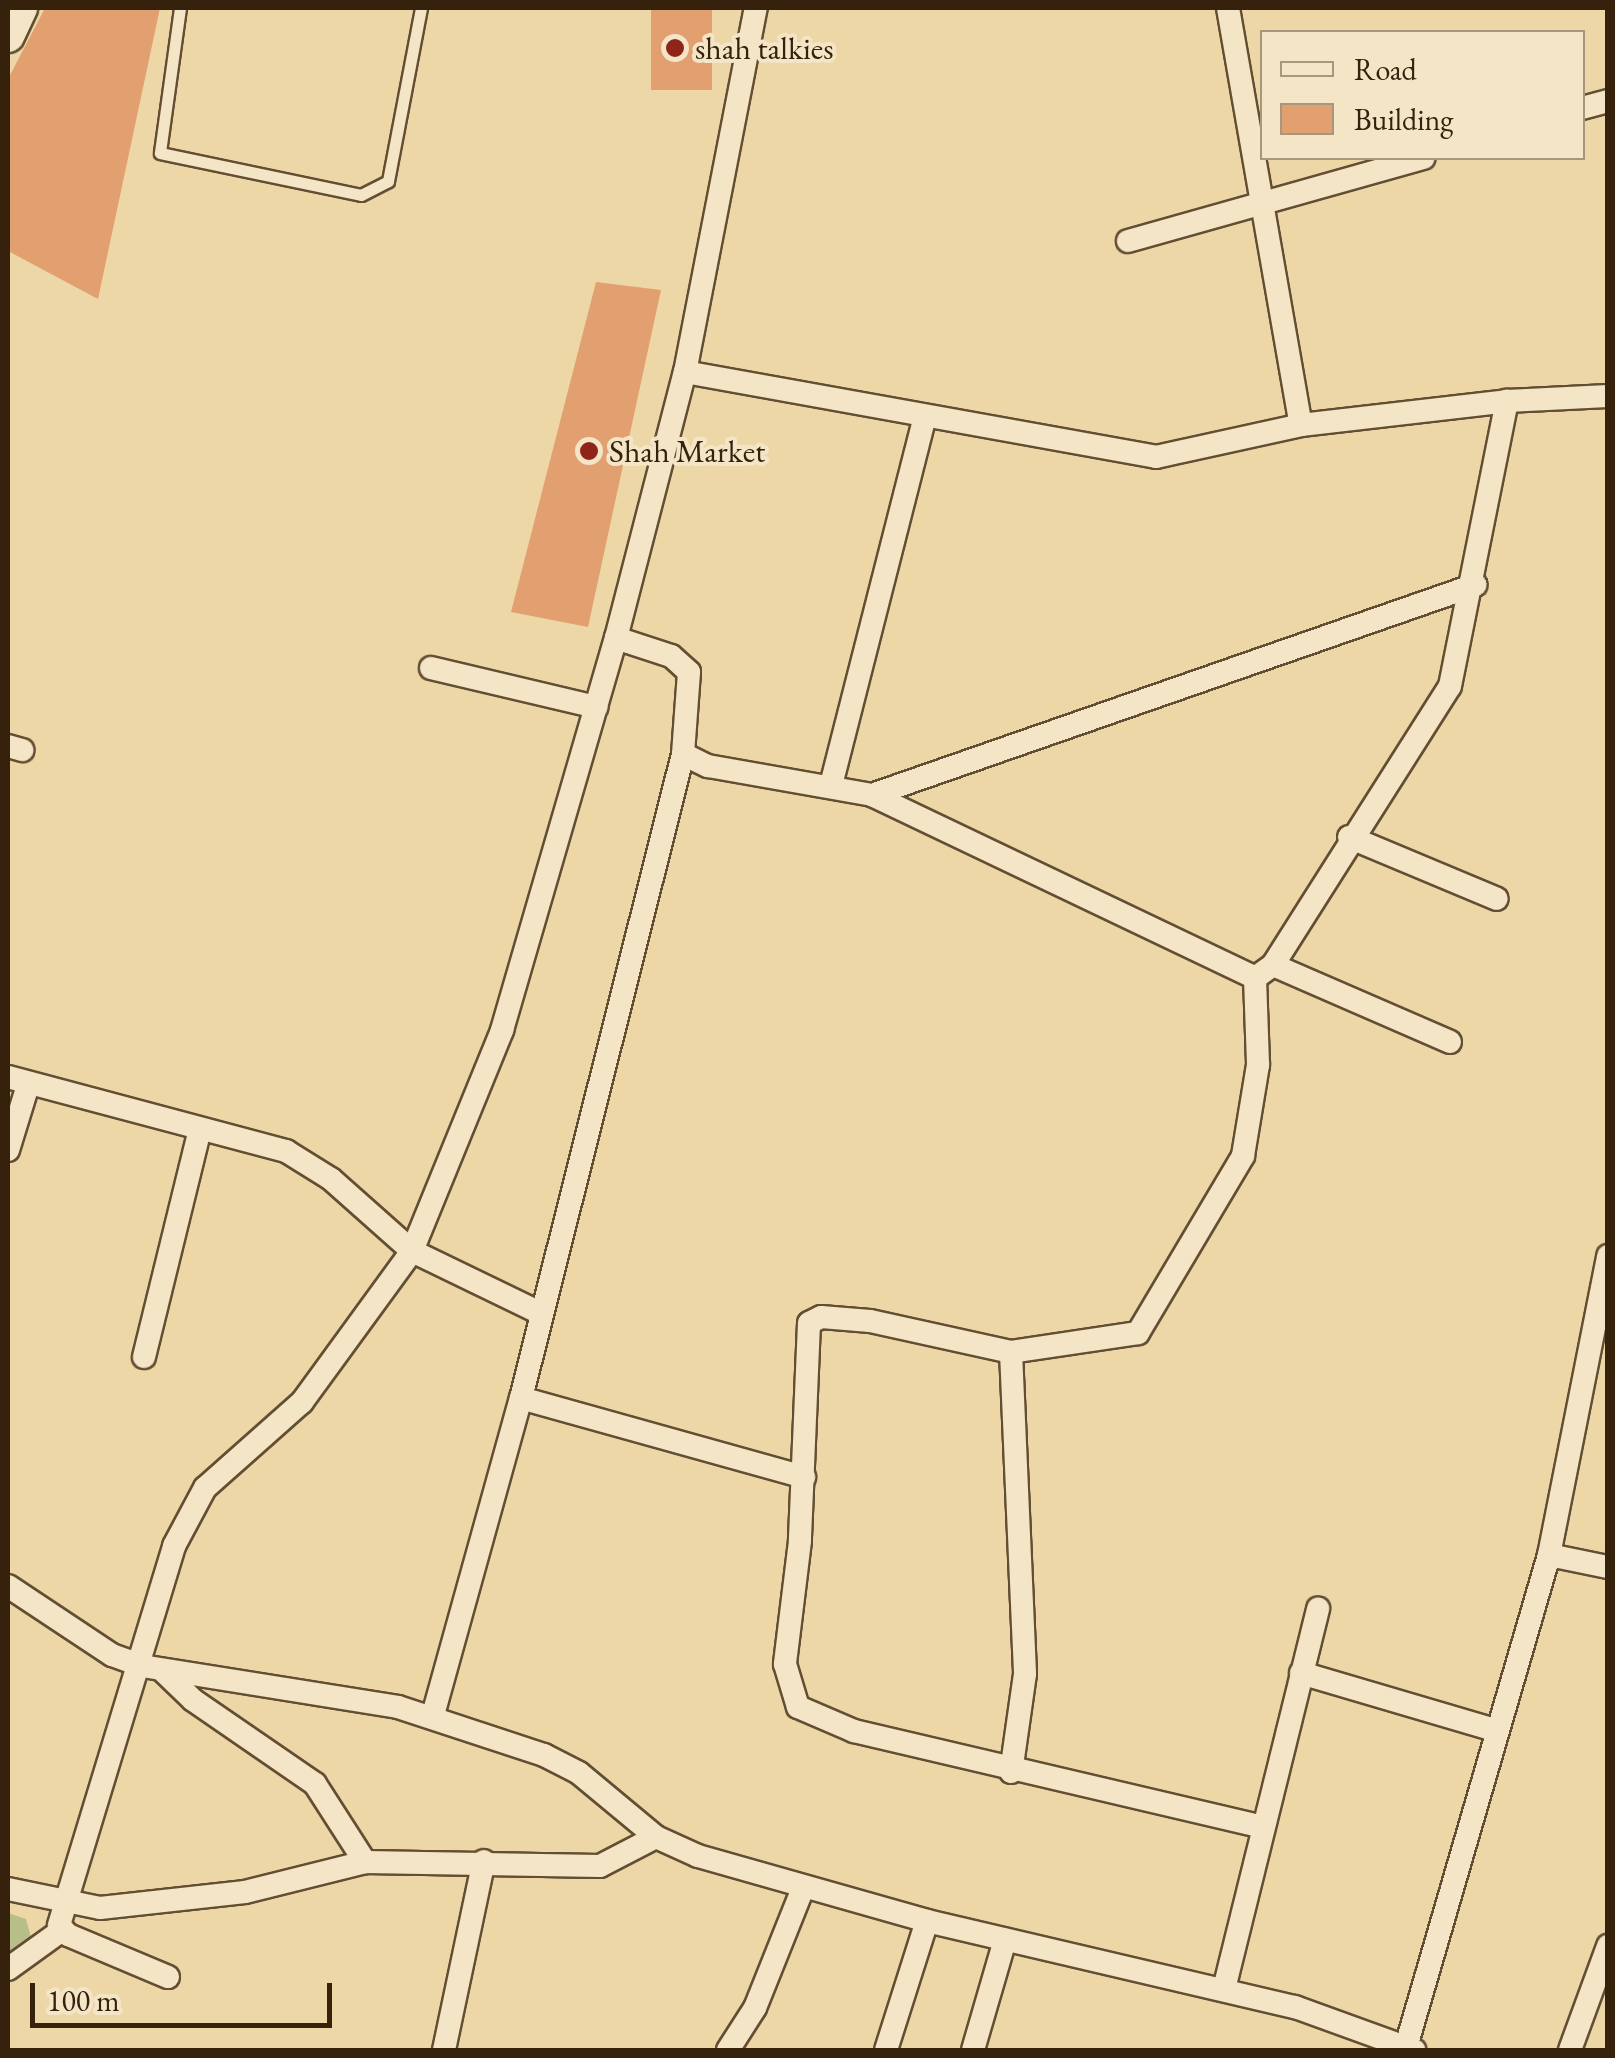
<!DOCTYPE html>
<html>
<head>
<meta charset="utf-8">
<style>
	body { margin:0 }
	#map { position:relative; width:1615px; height:2058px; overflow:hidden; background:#edd7a7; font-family:"EB Garamond",serif }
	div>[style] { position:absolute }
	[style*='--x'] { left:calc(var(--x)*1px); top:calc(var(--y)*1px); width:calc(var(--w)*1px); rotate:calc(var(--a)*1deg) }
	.green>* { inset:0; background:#b8be88 }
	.building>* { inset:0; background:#e2a071; transform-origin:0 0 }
	.roads { filter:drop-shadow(2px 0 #634e33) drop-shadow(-2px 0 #634e33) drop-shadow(0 2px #634e33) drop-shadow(0 -2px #634e33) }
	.lane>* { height:11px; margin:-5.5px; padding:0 5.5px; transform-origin:5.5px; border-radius:5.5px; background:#f3e5c6 }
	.street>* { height:22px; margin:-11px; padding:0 11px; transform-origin:11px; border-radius:11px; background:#f3e5c6 }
	.secondary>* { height:32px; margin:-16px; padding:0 16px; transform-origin:16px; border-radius:16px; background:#f3e5c6 }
	.dots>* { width:28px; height:28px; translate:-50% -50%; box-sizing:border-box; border:5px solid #f3e5c6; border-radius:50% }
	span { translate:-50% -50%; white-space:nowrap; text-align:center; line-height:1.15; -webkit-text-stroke:8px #f3e5c6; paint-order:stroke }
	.poi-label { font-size:32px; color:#35210c }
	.left { translate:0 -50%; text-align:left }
	.frame { position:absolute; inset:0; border:10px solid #35210c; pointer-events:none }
	.legend { position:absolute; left:1260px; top:30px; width:325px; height:130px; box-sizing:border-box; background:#f3e5c6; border:2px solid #a7977c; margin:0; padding:12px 18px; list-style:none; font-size:30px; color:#35210c }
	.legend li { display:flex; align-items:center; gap:20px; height:50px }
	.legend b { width:50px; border:2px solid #a7977c }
	.scale { position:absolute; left:30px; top:1983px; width:302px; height:45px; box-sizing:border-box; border:5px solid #35210c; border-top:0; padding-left:12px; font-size:30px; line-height:35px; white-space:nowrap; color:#35210c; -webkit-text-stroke:8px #f3e5c6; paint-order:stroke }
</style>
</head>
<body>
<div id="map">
	<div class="green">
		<div style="clip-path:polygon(8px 1913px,26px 1919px,37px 1960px,8px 1980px)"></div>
	</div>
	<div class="building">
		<div style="clip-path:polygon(45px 8px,160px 8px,98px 299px,8px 251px,8px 79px)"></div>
		<div style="left:651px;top:8px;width:61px;height:82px"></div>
		<div style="clip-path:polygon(596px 282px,661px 290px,588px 627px,511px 612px)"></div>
	</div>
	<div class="roads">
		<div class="lane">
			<div style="--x:180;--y:8;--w:146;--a:97.9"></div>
			<div style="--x:160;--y:153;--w:205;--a:11.8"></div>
			<div style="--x:361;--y:195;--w:30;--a:-27"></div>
			<div style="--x:388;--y:181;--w:176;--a:-79.2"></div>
		</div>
		<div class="street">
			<div style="--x:1228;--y:8;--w:423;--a:80.1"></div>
			<div style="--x:1582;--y:108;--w:27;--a:-15"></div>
			<div style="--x:1128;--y:241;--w:307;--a:-15.7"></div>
			<div style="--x:685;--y:372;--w:479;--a:10.2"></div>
			<div style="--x:1156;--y:457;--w:148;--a:-12.4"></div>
			<div style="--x:1301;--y:425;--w:207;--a:-6.6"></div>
			<div style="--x:1507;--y:401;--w:101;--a:-2.8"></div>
			<div style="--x:431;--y:668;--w:170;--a:13.3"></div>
			<div style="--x:8;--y:746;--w:15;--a:16"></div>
			<div style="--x:683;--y:754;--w:28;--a:26"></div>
			<div style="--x:708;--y:766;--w:167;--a:10"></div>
			<div style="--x:872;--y:795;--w:424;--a:25.5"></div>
			<div style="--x:1255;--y:978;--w:22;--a:-36"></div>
			<div style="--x:1273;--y:965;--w:330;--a:-57.6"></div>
			<div style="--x:1450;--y:686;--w:291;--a:-78.7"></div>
			<div style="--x:831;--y:785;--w:378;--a:-75.7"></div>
			<div style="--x:872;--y:795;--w:639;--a:-19.2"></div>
			<div style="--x:1349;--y:837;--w:160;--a:22.7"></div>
			<div style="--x:1273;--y:965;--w:193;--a:23.5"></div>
			<div style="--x:1255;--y:978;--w:87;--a:88"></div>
			<div style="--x:1258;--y:1065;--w:92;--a:99.4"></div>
			<div style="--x:1243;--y:1156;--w:206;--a:120.7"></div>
			<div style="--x:1138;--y:1333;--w:128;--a:171.5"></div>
			<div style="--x:1011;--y:1352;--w:144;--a:-167.6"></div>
			<div style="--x:870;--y:1321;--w:49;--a:-175.3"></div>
			<div style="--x:821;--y:1317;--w:13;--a:153"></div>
			<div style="--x:809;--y:1323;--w:218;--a:92.4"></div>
			<div style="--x:800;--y:1541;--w:124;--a:97"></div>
			<div style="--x:785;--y:1664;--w:45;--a:73.2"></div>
			<div style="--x:798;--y:1707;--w:61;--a:23.2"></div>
			<div style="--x:854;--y:1731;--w:417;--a:13.2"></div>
			<div style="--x:8;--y:1077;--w:288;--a:14.9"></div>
			<div style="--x:286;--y:1151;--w:53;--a:31.9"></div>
			<div style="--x:331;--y:1179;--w:108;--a:41.6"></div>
			<div style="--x:412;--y:1251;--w:142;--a:25.8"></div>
			<div style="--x:8;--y:1150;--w:68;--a:-72.9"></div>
			<div style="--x:1011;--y:1352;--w:322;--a:87.5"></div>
			<div style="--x:1025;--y:1674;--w:99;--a:98.1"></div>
			<div style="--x:144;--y:1357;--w:235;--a:-76.2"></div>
			<div style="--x:521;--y:1398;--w:294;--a:15.6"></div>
			<div style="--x:1549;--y:1555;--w:60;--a:11.5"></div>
			<div style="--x:8;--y:1586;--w:125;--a:33.6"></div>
			<div style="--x:112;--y:1655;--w:32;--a:20"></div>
			<div style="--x:142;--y:1666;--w:259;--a:9.1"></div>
			<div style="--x:398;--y:1707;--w:154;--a:18.2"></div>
			<div style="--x:544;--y:1755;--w:39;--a:27"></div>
			<div style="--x:579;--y:1773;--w:100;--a:39.7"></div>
			<div style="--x:656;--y:1837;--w:46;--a:24.3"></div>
			<div style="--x:698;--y:1856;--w:238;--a:15.8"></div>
			<div style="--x:927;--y:1921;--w:378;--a:13.2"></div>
			<div style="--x:1295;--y:2007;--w:127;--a:19.9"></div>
			<div style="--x:162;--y:1670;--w:43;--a:44.1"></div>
			<div style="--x:193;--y:1700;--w:148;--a:34.5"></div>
			<div style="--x:315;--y:1784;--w:93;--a:57.3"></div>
			<div style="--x:1301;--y:1673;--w:202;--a:16.4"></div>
			<div style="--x:433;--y:1715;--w:329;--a:-74.5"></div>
			<div style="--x:521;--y:1398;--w:664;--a:-75.88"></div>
			<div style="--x:683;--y:754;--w:82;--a:-85.8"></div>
			<div style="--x:689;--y:672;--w:24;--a:-138"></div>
			<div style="--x:671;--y:656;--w:58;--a:-161.9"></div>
			<div style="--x:616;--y:638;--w:275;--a:-75.5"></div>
			<div style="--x:685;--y:372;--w:371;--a:-79"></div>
			<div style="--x:8;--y:1889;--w:94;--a:11.7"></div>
			<div style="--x:100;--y:1908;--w:146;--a:-6.3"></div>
			<div style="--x:245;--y:1892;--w:124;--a:-14"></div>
			<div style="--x:365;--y:1862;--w:235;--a:1"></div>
			<div style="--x:600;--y:1866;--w:63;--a:-27.4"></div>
			<div style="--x:8;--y:1969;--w:67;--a:-35.8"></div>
			<div style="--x:168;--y:1977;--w:108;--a:-157.2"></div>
			<div style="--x:68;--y:1935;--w:13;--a:-132"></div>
			<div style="--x:59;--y:1925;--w:396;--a:-73.1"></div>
			<div style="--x:174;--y:1546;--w:66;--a:-61.9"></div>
			<div style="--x:205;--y:1488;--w:130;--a:-41.6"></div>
			<div style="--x:302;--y:1402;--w:187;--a:-53.9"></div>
			<div style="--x:412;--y:1251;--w:239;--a:-67.8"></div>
			<div style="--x:502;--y:1030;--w:408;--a:-73.8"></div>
			<div style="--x:1224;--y:1989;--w:392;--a:-76.1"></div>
			<div style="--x:444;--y:2050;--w:193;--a:-78.1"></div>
			<div style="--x:728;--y:2050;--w:50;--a:-57.3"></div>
			<div style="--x:755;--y:2008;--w:129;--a:-68.2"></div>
			<div style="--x:886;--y:2050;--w:135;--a:-72.4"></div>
			<div style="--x:973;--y:2050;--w:115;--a:-73.8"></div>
			<div style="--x:1405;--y:2050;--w:516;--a:-73.78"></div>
			<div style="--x:1549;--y:1555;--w:305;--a:-78.8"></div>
			<div style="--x:1570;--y:2050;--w:111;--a:-69.9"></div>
		</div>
		<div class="secondary">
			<div style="--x:8;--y:36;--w:31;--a:-65"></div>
		</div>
	</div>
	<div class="dots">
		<div style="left:675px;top:48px;background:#8f2418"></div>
		<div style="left:589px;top:451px;background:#8f2418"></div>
	</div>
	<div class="poi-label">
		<span class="left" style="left:695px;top:48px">shah talkies</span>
		<span class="left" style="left:609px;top:451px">Shah Market</span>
	</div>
	<div class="frame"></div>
	<ul class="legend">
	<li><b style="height:12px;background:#f3e5c6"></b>Road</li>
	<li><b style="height:28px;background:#e2a071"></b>Building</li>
	</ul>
	<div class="scale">100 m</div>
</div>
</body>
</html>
